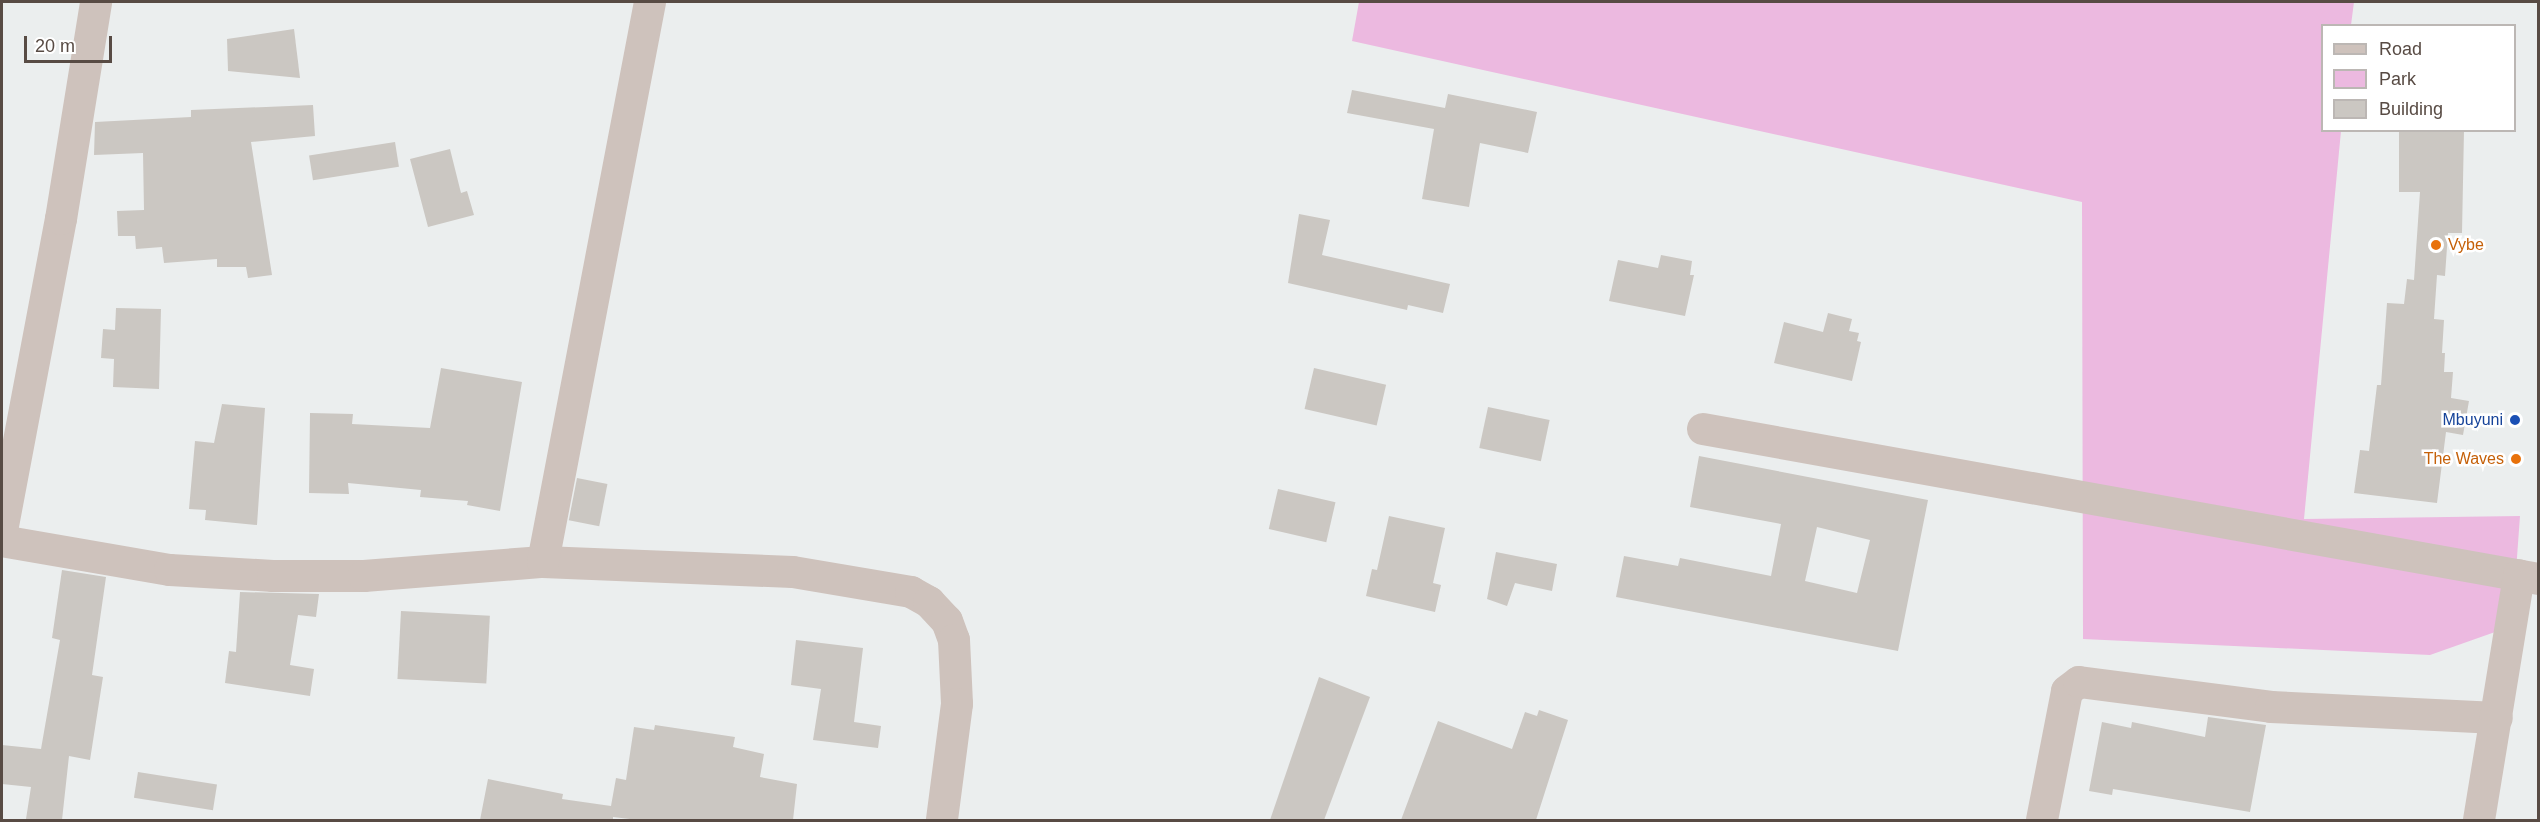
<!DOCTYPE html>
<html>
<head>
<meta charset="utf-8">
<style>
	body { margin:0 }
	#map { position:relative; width:2540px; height:822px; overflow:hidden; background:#ebeeee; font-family:Helvetica,sans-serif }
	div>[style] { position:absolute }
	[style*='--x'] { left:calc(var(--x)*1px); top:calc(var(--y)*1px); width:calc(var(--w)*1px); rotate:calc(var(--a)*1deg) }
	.green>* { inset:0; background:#ecb9e0 }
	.building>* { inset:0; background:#cbc7c2; transform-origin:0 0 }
	.minor>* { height:32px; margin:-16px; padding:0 16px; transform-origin:16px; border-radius:16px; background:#cec2bc }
	.dots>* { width:16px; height:16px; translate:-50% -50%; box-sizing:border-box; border:3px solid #fff; border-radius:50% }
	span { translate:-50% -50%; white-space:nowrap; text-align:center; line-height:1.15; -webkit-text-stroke:5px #fff; paint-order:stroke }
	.food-label { font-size:16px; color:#c56008 }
	.left { translate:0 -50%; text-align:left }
	.right { translate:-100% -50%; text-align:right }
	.transit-label { font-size:16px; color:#164399 }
	.frame { position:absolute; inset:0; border:3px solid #584b44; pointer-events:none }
	.legend { position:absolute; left:2321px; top:24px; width:195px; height:108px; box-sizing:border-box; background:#fff; border:2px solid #bcb7b4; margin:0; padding:8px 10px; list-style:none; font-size:18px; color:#584b44 }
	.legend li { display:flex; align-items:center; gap:12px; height:30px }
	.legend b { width:30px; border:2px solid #bcb7b4 }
	.scale { position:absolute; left:24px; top:36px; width:88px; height:27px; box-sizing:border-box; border:3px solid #584b44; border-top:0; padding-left:8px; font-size:18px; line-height:21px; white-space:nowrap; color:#584b44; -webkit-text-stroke:4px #fff; paint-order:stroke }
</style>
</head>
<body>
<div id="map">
	<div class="green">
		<div style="clip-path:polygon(1359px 2px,2354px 2px,2351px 25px,2322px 26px,2322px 130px,2341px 131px,2304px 519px,2520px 516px,2512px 626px,2430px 655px,2083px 639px,2082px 202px,1352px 41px)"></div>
	</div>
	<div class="building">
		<div style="clip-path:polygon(294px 29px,300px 78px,228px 71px,227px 39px)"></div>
		<div style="clip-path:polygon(1352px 90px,1445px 108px,1448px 94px,1537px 112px,1528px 153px,1480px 143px,1469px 207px,1422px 199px,1434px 129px,1347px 113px)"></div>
		<div style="clip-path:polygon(313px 105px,315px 136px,251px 142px,272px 275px,248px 278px,246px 267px,217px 267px,217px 259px,164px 263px,162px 247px,136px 249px,135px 236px,118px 236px,117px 211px,144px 210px,143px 153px,94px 155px,95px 122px,191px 117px,191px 110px)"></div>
		<div style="clip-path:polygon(2399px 130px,2464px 130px,2462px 233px,2448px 233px,2445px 276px,2437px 275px,2434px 319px,2444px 320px,2442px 353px,2445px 353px,2444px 372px,2453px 372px,2451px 398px,2469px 401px,2463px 435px,2446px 432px,2437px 503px,2354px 493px,2360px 450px,2369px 451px,2377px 385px,2381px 385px,2387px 303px,2404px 304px,2407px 279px,2414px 280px,2420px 192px,2399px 192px)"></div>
		<div style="left:395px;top:142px;width:25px;height:87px;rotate:81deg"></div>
		<div style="clip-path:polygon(450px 149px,461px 193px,467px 191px,474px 215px,428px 227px,410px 159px)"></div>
		<div style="clip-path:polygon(1299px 214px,1330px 220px,1322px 255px,1450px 284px,1443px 313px,1408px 305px,1407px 310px,1288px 283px)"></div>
		<div style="clip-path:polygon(1661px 255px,1692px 261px,1690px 275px,1694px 275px,1685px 316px,1609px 301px,1618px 260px,1658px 268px)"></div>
		<div style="clip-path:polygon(116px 308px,161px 309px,159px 389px,113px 387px,114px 359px,101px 358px,103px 329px,115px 330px)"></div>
		<div style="clip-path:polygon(1828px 313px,1852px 319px,1849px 331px,1859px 333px,1857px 341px,1861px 342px,1852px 381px,1774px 363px,1784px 322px,1823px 332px)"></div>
		<div style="clip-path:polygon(441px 368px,522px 382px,500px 511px,467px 505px,468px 501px,420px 497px,421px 490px,348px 483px,349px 494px,309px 493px,310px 413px,353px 414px,352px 424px,430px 428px)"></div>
		<div style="left:1314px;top:368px;width:74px;height:42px;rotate:13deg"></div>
		<div style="clip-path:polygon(222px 404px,265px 408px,257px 525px,205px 520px,206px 510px,189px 509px,195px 441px,214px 443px)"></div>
		<div style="left:1488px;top:407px;width:63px;height:42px;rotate:12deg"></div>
		<div style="clip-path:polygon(evenodd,1699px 456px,1928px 500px,1898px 651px,1616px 597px,1624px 556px,1678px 566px,1680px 558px,1771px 576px,1781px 524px,1690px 507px,1699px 456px,1817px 527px,1870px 540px,1857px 593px,1805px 581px,1817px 527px)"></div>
		<div style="left:577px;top:478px;width:31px;height:43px;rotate:11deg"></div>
		<div style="left:1278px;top:489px;width:59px;height:41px;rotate:13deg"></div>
		<div style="clip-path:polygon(1389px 516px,1445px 528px,1433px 583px,1441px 585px,1435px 612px,1366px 596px,1372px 569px,1377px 570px)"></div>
		<div style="clip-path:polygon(1496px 552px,1557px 564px,1552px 591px,1515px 583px,1507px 606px,1487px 599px)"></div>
		<div style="clip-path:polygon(62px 570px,106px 577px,92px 675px,103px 677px,90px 760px,69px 756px,62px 820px,38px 820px,26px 819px,31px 787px,2px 784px,2px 745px,41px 749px,60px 640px,52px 638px)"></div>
		<div style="clip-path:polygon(240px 592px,319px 594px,316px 617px,298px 615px,290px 665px,314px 669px,310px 696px,225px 683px,229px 651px,236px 652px)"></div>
		<div style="left:401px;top:611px;width:89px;height:68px;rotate:3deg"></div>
		<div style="clip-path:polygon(796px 640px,863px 648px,854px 722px,881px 726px,878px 748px,813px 740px,821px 689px,791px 685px)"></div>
		<div style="clip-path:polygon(1319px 677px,1370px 697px,1324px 820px,1270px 820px)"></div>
		<div style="clip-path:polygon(1539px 710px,1568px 720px,1536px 820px,1401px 820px,1438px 721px,1512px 749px,1525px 712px,1537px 716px)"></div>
		<div style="clip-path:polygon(2208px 717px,2266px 725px,2250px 812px,2113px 789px,2112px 795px,2089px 791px,2102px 722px,2131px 728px,2132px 722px,2205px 737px)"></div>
		<div style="clip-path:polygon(655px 725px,735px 737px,733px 747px,764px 754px,760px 777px,797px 784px,793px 820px,638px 820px,613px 817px,613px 820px,480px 820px,488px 779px,563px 794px,562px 799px,611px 806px,616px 778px,626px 780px,634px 727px,654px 730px)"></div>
		<div style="left:138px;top:772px;width:80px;height:26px;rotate:9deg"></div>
	</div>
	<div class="minor">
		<div style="--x:1703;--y:429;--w:848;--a:10.18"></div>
		<div style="--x:2;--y:531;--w:318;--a:-79.3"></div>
		<div style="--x:61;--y:219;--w:220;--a:-80.8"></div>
		<div style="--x:2;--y:541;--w:170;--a:9.8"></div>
		<div style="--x:170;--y:570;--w:103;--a:3.3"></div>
		<div style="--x:273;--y:576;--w:91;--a:0"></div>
		<div style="--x:364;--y:576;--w:180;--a:-4.5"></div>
		<div style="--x:543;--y:562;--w:250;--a:2.3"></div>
		<div style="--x:793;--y:572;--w:120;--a:9.6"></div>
		<div style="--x:911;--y:592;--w:21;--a:29"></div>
		<div style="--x:929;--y:602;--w:26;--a:47"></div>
		<div style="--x:947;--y:621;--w:20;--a:70"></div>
		<div style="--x:954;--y:640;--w:64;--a:87.3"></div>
		<div style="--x:957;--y:704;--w:117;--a:97.4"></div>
		<div style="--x:543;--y:562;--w:570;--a:-79.18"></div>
		<div style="--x:2042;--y:820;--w:131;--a:-79"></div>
		<div style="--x:2067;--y:691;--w:15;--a:-37"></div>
		<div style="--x:2079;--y:682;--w:194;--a:7.4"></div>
		<div style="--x:2271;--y:707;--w:226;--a:2.8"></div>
		<div style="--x:2479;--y:820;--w:248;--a:-80.7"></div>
	</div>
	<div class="dots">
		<div style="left:2436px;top:245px;background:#e8710a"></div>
		<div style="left:2515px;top:420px;background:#1a4fb4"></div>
		<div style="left:2516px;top:459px;background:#e8710a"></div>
	</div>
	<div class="food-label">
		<span class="left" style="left:2448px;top:245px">Vybe</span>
		<span class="right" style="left:2504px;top:459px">The Waves</span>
	</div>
	<div class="transit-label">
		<span class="right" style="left:2503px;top:420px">Mbuyuni</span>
	</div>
	<div class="frame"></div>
	<ul class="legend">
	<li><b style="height:8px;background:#cec2bc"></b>Road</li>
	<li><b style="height:16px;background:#ecb9e0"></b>Park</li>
	<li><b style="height:16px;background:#cbc7c2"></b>Building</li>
	</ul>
	<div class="scale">20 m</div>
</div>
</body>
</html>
